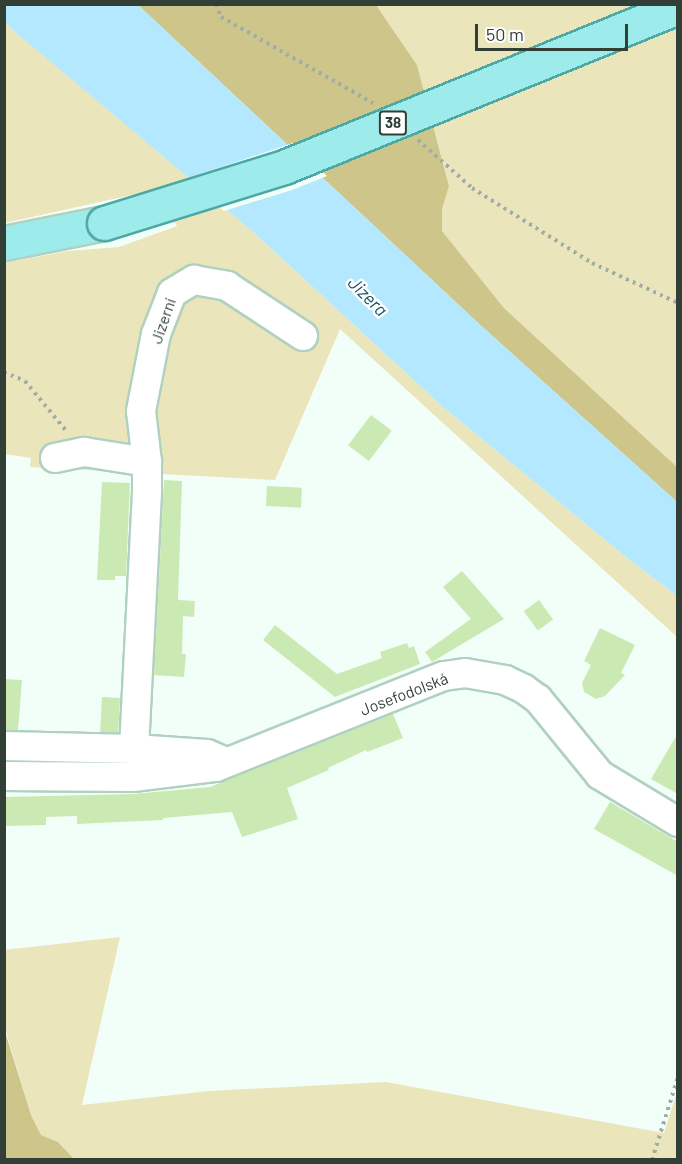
<!DOCTYPE html>
<html>
<head>
<meta charset="utf-8">
<style>
	body { margin:0 }
	#map { position:relative; width:682px; height:1164px; overflow:hidden; background:#f1fff8; font-family:Barlow,sans-serif }
	div>[style] { position:absolute }
	[style*='--x'] { left:calc(var(--x)*1px); top:calc(var(--y)*1px); width:calc(var(--w)*1px); rotate:calc(var(--a)*1deg) }
	.green>* { inset:0; background:#ebe5bb }
	.forest>* { inset:0; background:#cec58b }
	.water>* { inset:0; background:#b3e8fe }
	.pier>* { inset:0; background:#f1fff8 }
	.building>* { inset:0; background:#cbe9b3; transform-origin:0 0 }
	.path>* { height:4px; margin-top:-2px; transform-origin:0; background:repeating-linear-gradient(90deg,#9fada6 0 3px,transparent 0 7.5px) }
	.roads { filter:drop-shadow(2px 0 #b0d1c0) drop-shadow(-2px 0 #b0d1c0) drop-shadow(0 2px #b0d1c0) drop-shadow(0 -2px #b0d1c0) }
	.minor>* { height:28px; margin:-14px; padding:0 14px; transform-origin:14px; border-radius:14px; background:#fff }
	.major>* { height:33px; margin:-16.5px; padding:0 16.5px; transform-origin:16.5px; border-radius:16.5px; background:#9deceb }
	.bridges { filter:drop-shadow(2px 0 #4ca8a4) drop-shadow(-2px 0 #4ca8a4) drop-shadow(0 2px #4ca8a4) drop-shadow(0 -2px #4ca8a4) }
	.major-bridge>* { height:33px; margin:-16.5px; padding:0 16.5px; transform-origin:16.5px; border-radius:16.5px; background:#9deceb }
	span { translate:-50% -50%; white-space:nowrap; text-align:center; line-height:1.15; -webkit-text-stroke:5px #fff; paint-order:stroke }
	.shield-label span { padding:2px 4px; background:#fff; border:2px solid; border-radius:4px; -webkit-text-stroke-width:0 }
	.shield-label { font-size:15px; color:#313f37; font-weight:700 }
	.street-label { font-size:16px; color:#313f37 }
	.water-label { font-size:18px; color:#1b5265; font-style:italic }
	.frame { position:absolute; inset:0; border:6px solid #313f37; pointer-events:none }
	.scale { position:absolute; left:475px; top:24px; width:153px; height:27px; box-sizing:border-box; border:3px solid #313f37; border-top:0; padding-left:8px; font-size:18px; line-height:21px; white-space:nowrap; color:#313f37; -webkit-text-stroke:4px #fff; paint-order:stroke }
</style>
</head>
<body>
<div id="map">
	<div class="green">
		<div style="clip-path:polygon(376px 5px,677px 5px,677px 467px,504px 308px,442px 231px,442px 209px,449px 185px,417px 65px)"></div>
		<div style="clip-path:polygon(4px 22px,252px 231px,443px 407px,626px 557px,677px 596px,677px 637px,340px 329px,275px 480px,30px 467px,31px 458px,5px 454px,5px 263px,68px 251px,119px 247px,177px 226px,154px 190px,5px 223px)"></div>
		<div style="clip-path:polygon(120px 937px,82px 1105px,209px 1091px,386px 1082px,664px 1133px,677px 1092px,677px 1159px,74px 1159px,58px 1142px,41px 1135px,31px 1115px,5px 1028px,4px 950px)"></div>
	</div>
	<div class="forest">
		<div style="clip-path:polygon(138px 5px,376px 5px,417px 65px,449px 186px,442px 209px,442px 231px,504px 308px,677px 467px,677px 502px,477px 322px)"></div>
		<div style="clip-path:polygon(4px 1028px,31px 1115px,41px 1135px,58px 1142px,74px 1159px,5px 1159px)"></div>
	</div>
	<div class="water">
		<div style="clip-path:polygon(4px 5px,138px 5px,477px 322px,677px 502px,677px 596px,626px 557px,443px 407px,252px 231px,14px 31px,5px 22px)"></div>
	</div>
	<div class="pier">
		<div style="clip-path:polygon(293px 143px,327px 176px,292px 190px,224px 211px,185px 179px)"></div>
	</div>
	<div class="building">
		<div style="left:371px;top:415px;width:26px;height:38px;rotate:37deg"></div>
		<div style="clip-path:polygon(164px 480px,182px 481px,178px 600px,195px 601px,194px 617px,183px 616px,182px 654px,186px 654px,184px 677px,154px 675px)"></div>
		<div style="clip-path:polygon(102px 482px,130px 483px,126px 576px,115px 576px,115px 580px,97px 580px)"></div>
		<div style="left:267px;top:486px;width:35px;height:20px;rotate:3deg"></div>
		<div style="clip-path:polygon(462px 571px,504px 619px,432px 662px,425px 652px,471px 619px,443px 587px)"></div>
		<div style="left:539px;top:600px;width:24px;height:19px;rotate:54deg"></div>
		<div style="clip-path:polygon(275px 625px,337px 674px,382px 658px,380px 652px,407px 643px,409px 648px,414px 646px,420px 664px,335px 697px,263px 640px)"></div>
		<div style="clip-path:polygon(600px 628px,635px 645px,621px 673px,625px 675px,605px 696px,596px 699px,584px 692px,582px 683px,591px 665px,584px 661px)"></div>
		<div style="clip-path:polygon(4px 679px,22px 680px,18px 730px,4px 730px)"></div>
		<div style="left:102px;top:697px;width:18px;height:35px;rotate:3deg"></div>
		<div style="clip-path:polygon(393px 714px,403px 738px,367px 752px,366px 750px,328px 768px,329px 770px,287px 788px,298px 819px,242px 837px,232px 812px,163px 818px,163px 820px,77px 824px,77px 816px,46px 817px,46px 825px,4px 826px,4px 797px,133px 794px,210px 787px)"></div>
		<div style="clip-path:polygon(678px 733px,678px 794px,651px 779px)"></div>
		<div style="clip-path:polygon(610px 802px,678px 842px,678px 876px,594px 829px)"></div>
	</div>
	<div class="path">
		<div style="--x:216;--y:4;--w:14;--a:69"></div>
		<div style="--x:221;--y:17;--w:175;--a:29.5"></div>
		<div style="--x:418;--y:140;--w:72;--a:41.6"></div>
		<div style="--x:472;--y:188;--w:142;--a:32"></div>
		<div style="--x:592;--y:263;--w:95;--a:24.9"></div>
		<div style="--x:4;--y:372;--w:23;--a:23"></div>
		<div style="--x:25;--y:381;--w:67;--a:50.4"></div>
		<div style="--x:652;--y:1160;--w:87;--a:-72.6"></div>
	</div>
	<div class="roads">
		<div class="minor">
			<div style="--x:55;--y:458;--w:30;--a:-12"></div>
			<div style="--x:84;--y:452;--w:64;--a:9"></div>
			<div style="--x:4;--y:746;--w:130;--a:1.3"></div>
			<div style="--x:134;--y:749;--w:73;--a:3.9"></div>
			<div style="--x:207;--y:754;--w:15;--a:23"></div>
			<div style="--x:134;--y:749;--w:260;--a:-87.1"></div>
			<div style="--x:147;--y:489;--w:27;--a:-90"></div>
			<div style="--x:147;--y:462;--w:51;--a:-96.7"></div>
			<div style="--x:141;--y:411;--w:78;--a:-79"></div>
			<div style="--x:156;--y:334;--w:44;--a:-68.7"></div>
			<div style="--x:172;--y:293;--w:26;--a:-31"></div>
			<div style="--x:194;--y:280;--w:34;--a:10"></div>
			<div style="--x:227;--y:286;--w:91;--a:33.3"></div>
			<div style="--x:4;--y:776;--w:129;--a:0.4"></div>
			<div style="--x:133;--y:777;--w:84;--a:-6.9"></div>
			<div style="--x:216;--y:767;--w:245;--a:-21.8"></div>
			<div style="--x:444;--y:676;--w:21;--a:-8"></div>
			<div style="--x:465;--y:673;--w:41;--a:9.9"></div>
			<div style="--x:505;--y:680;--w:21;--a:25"></div>
			<div style="--x:524;--y:689;--w:17;--a:36"></div>
			<div style="--x:538;--y:699;--w:98;--a:50.8"></div>
			<div style="--x:600;--y:775;--w:91;--a:31.1"></div>
		</div>
		<div class="major">
			<div style="--x:4;--y:243;--w:102;--a:-11.3"></div>
		</div>
	</div>
	<div class="bridges">
		<div class="major-bridge">
			<div style="--x:104;--y:223;--w:189;--a:-17.3"></div>
			<div style="--x:284;--y:167;--w:425;--a:-22.1"></div>
		</div>
	</div>
	<div class="shield-label">
		<span style="left:393px;top:123px">38</span>
	</div>
	<div class="street-label">
		<span style="left:163px;top:321px;rotate:-71deg">Jizerní</span>
		<span style="left:404px;top:694px;rotate:-21deg">Josefodolská</span>
	</div>
	<div class="water-label">
		<span style="left:368px;top:296px;rotate:45deg">Jizera</span>
	</div>
	<div class="frame"></div>
	<div class="scale">50 m</div>
</div>
</body>
</html>
